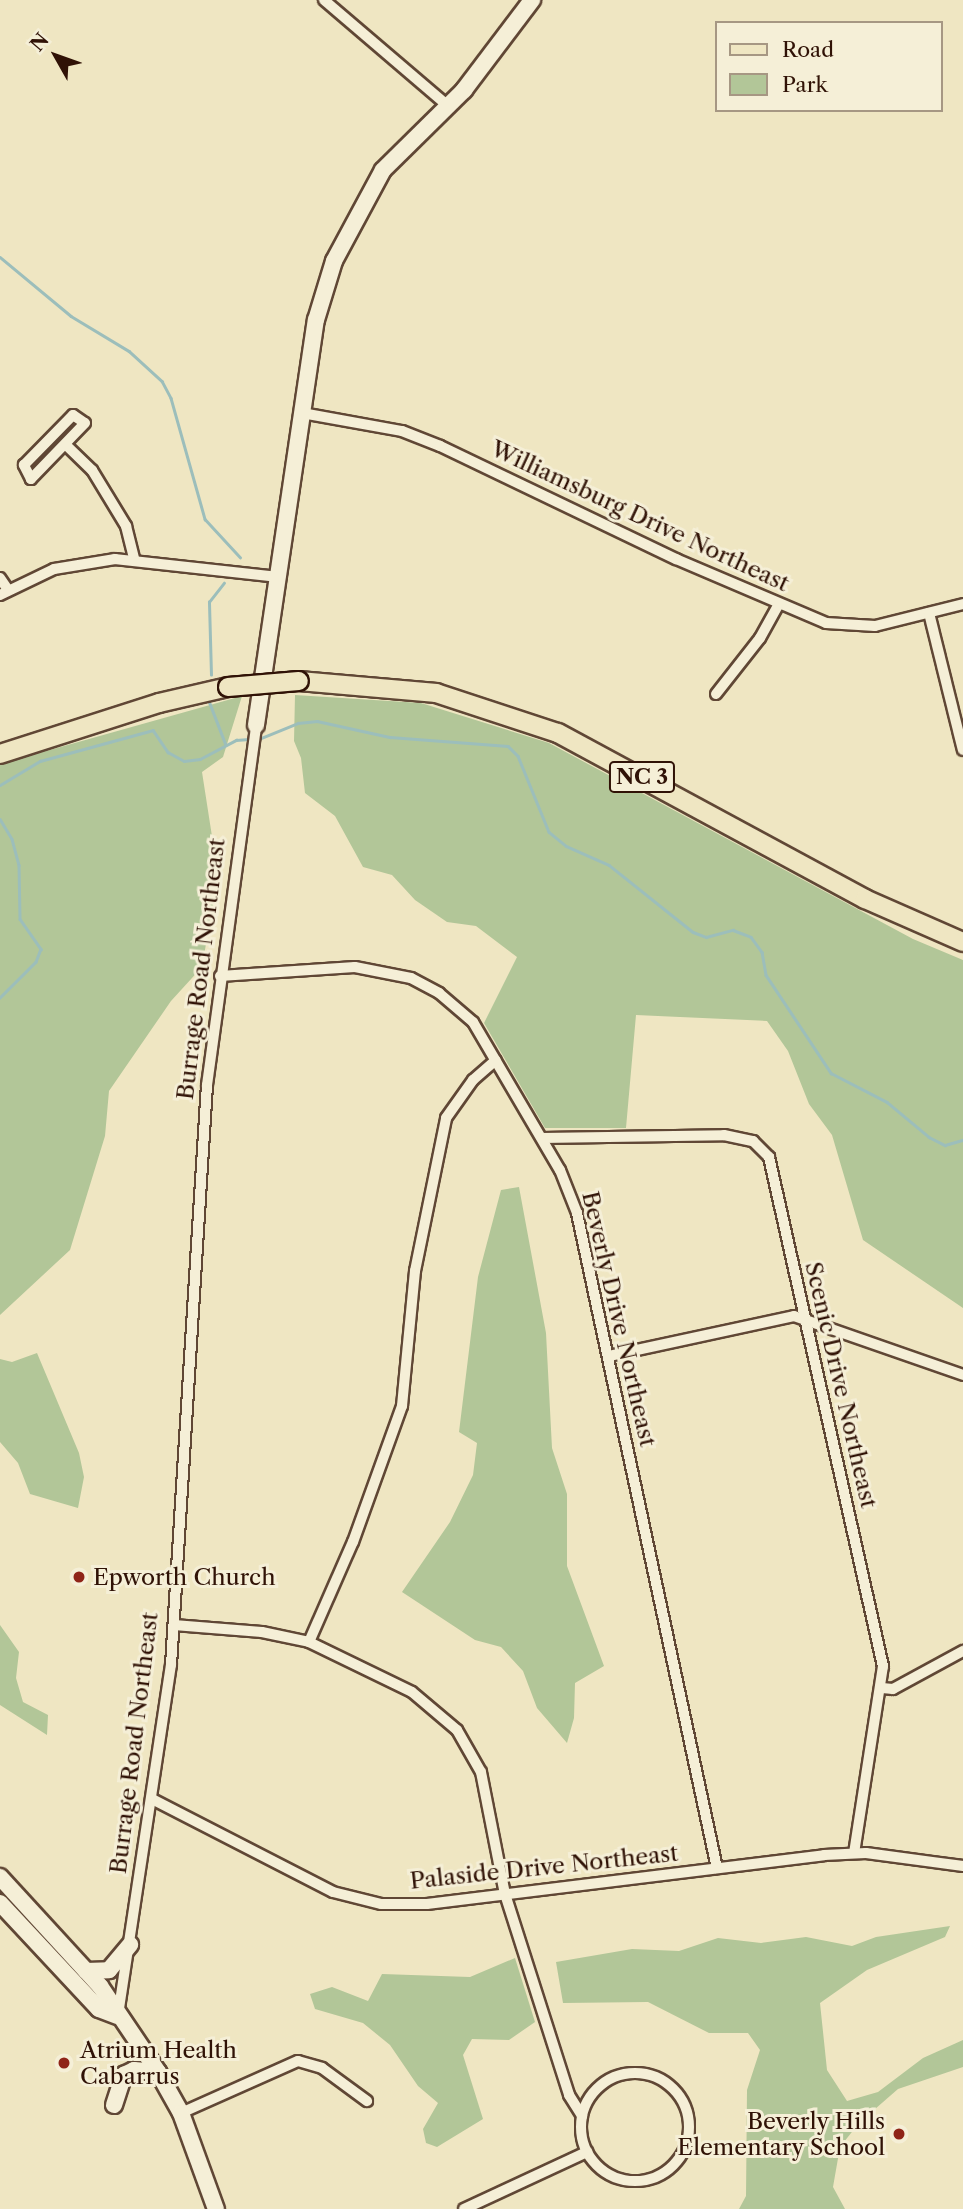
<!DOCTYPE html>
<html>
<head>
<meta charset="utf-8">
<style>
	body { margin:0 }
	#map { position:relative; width:963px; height:2209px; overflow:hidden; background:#efe6c2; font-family:"Libre Caslon Text",serif }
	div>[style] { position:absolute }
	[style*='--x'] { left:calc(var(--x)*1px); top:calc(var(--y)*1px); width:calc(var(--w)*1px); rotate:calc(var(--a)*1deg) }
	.green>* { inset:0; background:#b2c698 }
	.stream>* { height:2.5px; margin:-1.25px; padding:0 1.25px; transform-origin:1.25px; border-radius:1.25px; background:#9cbebb }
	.roads { filter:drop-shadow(2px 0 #604735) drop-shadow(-2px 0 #604735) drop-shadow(0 2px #604735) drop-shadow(0 -2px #604735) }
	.street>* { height:10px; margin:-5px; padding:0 5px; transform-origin:5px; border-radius:5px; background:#f5efd7 }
	.street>.ring { margin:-5px; padding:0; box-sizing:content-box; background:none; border:10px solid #f5efd7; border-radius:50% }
	.secondary>* { height:16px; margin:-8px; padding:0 8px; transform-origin:8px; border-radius:8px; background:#f5efd7 }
	.primary>* { height:18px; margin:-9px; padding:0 9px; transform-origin:9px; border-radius:9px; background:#efe6c2 }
	.bridges { filter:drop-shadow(2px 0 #301206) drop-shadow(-2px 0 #301206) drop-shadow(0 2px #301206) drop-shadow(0 -2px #301206) }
	.primary-bridge>* { height:18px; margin:-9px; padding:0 9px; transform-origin:9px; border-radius:9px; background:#efe6c2 }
	.dots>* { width:19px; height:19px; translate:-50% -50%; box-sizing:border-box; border:4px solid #f5efd7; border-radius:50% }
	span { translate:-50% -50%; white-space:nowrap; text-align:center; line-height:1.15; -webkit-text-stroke:6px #f5efd7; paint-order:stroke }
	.shield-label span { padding:2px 5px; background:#f5efd7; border:2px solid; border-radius:5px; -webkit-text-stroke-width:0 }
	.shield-label { font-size:21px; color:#301206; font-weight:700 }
	.street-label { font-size:23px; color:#301206 }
	.poi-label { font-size:23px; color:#301206 }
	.left { translate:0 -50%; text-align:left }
	.right { translate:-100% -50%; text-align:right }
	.legend { position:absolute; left:715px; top:21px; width:228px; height:91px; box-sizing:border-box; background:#f5efd7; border:2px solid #a69783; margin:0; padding:9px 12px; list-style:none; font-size:21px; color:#301206 }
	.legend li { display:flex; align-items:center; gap:14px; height:35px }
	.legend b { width:35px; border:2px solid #a69783 }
	.north { position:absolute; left:21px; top:21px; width:70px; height:70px; -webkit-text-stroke:5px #f5efd7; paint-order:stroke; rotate:310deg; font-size:19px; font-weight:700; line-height:28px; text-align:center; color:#301206 }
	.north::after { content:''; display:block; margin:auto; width:24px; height:32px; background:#301206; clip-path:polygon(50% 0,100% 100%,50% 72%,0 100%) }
</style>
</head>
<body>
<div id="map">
	<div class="green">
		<div style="clip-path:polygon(295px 695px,421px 703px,549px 743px,913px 939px,963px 960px,963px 1308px,863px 1240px,832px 1135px,809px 1104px,788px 1051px,767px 1021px,636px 1015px,626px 1128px,545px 1128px,484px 1023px,517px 957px,476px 926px,447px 922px,415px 900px,392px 875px,363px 867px,335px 816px,305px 793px,301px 758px,294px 741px)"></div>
		<div style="clip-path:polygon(242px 696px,223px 757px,202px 772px,218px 875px,202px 967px,171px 1001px,109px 1091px,105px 1136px,70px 1250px,0 1315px,0 764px)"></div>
		<div style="clip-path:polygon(519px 1187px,546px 1333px,552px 1448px,567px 1494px,567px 1566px,604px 1666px,575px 1683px,574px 1718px,567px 1743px,537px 1708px,523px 1671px,501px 1647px,475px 1640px,402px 1592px,450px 1522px,473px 1475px,477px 1443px,459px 1432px,478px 1277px,501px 1190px)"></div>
		<div style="clip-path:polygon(37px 1353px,79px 1453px,84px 1477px,78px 1508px,30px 1494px,18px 1463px,0 1442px,0 1359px,12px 1362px)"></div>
		<div style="clip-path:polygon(0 1625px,19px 1652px,16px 1678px,23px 1702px,48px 1715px,47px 1735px,0 1705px)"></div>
		<div style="clip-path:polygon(950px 1926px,945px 1937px,867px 1970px,820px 2003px,827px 2070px,847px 2101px,878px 2092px,923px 2058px,963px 2040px,963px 2067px,898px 2089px,859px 2123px,840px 2147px,833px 2187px,845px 2209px,739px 2209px,746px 2196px,747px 2090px,760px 2050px,748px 2033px,709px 2033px,648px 2002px,563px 2003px,556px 1962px,632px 1949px,679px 1951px,718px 1938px,761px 1943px,806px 1937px,852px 1946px,876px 1937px)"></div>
		<div style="clip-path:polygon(515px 1958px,535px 2022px,509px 2040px,472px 2039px,463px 2055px,483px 2119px,437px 2147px,426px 2143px,423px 2129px,438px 2103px,418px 2086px,390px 2045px,363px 2023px,315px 2009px,310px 1994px,332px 1987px,368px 2001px,382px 1974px,470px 1977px)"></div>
	</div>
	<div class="stream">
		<div style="--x:0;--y:257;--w:92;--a:39.7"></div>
		<div style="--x:71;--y:316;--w:68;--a:31.1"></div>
		<div style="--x:129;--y:351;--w:45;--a:42.3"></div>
		<div style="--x:162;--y:381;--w:19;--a:62"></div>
		<div style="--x:171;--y:398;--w:126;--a:74.3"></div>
		<div style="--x:205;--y:519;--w:52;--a:47.4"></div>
		<div style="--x:211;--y:675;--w:73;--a:-91.6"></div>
		<div style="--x:209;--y:602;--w:24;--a:-52"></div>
		<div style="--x:209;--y:701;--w:47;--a:68.9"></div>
		<div style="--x:259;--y:739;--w:42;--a:-22.3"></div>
		<div style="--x:298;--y:723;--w:19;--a:-6"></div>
		<div style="--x:317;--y:721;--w:75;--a:12.4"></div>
		<div style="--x:390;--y:737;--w:118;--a:4.4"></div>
		<div style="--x:508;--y:746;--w:14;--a:45"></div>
		<div style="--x:518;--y:756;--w:82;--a:67.8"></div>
		<div style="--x:549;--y:832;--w:22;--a:39"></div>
		<div style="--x:566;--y:846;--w:47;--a:23.8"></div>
		<div style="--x:609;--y:865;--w:107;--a:38.6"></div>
		<div style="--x:693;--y:932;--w:14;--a:21"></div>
		<div style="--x:706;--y:937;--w:28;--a:-15"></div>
		<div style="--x:733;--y:930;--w:19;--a:21"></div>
		<div style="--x:751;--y:937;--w:19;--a:54"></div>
		<div style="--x:762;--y:952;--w:23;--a:80"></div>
		<div style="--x:766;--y:975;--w:118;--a:56.4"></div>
		<div style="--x:831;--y:1073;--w:63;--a:27.4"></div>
		<div style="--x:887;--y:1102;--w:55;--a:39.8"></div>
		<div style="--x:929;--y:1137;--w:18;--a:27"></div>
		<div style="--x:945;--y:1145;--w:19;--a:-16"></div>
		<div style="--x:0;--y:785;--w:47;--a:-31"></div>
		<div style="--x:40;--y:761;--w:117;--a:-15.3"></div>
		<div style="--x:153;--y:730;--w:27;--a:56"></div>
		<div style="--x:168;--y:752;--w:18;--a:29"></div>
		<div style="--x:184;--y:761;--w:16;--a:-7"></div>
		<div style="--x:200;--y:759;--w:41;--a:-27.8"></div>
		<div style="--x:236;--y:740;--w:16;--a:-4"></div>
		<div style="--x:0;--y:819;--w:23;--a:59"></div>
		<div style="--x:12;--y:839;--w:27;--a:75"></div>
		<div style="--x:19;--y:865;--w:54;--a:88.9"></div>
		<div style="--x:20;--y:919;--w:37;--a:55"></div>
		<div style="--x:41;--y:949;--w:14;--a:111"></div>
		<div style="--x:36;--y:962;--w:51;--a:135"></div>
	</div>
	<div class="roads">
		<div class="street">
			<div style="--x:324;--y:0;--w:163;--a:40.5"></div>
			<div style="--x:302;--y:413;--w:102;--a:10.2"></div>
			<div style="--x:402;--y:431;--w:41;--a:21.5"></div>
			<div style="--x:440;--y:446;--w:262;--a:25.6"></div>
			<div style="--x:676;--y:559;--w:163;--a:23.1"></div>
			<div style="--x:826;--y:623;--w:49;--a:3.5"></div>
			<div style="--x:875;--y:626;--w:91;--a:-14"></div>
			<div style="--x:73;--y:415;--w:14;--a:34"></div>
			<div style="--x:85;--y:423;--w:78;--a:134"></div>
			<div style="--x:31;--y:479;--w:16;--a:-117"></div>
			<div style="--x:24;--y:465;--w:70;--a:-45.6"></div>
			<div style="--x:67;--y:446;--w:35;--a:44"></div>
			<div style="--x:92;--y:470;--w:66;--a:58.7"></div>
			<div style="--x:126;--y:526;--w:34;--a:76"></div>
			<div style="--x:0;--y:578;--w:14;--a:56"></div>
			<div style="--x:0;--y:595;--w:60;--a:-25.7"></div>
			<div style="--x:54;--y:569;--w:62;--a:-9.3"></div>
			<div style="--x:115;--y:559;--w:164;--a:6.3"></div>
			<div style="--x:929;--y:613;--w:141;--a:76.1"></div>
			<div style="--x:716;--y:694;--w:71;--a:-51.8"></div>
			<div style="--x:760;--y:638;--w:39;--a:-61"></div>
			<div style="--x:220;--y:976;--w:135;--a:-3.8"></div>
			<div style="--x:355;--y:967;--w:57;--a:11.1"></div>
			<div style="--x:411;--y:978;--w:32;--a:28"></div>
			<div style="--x:439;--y:993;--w:45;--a:40.5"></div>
			<div style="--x:473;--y:1022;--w:172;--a:59.6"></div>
			<div style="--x:560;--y:1170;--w:46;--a:68.4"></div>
			<div style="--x:577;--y:1213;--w:670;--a:77.94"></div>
			<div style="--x:542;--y:1138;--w:182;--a:-0.9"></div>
			<div style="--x:724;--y:1135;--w:30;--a:12"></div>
			<div style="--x:753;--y:1141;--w:23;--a:45"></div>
			<div style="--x:769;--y:1157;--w:522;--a:77.38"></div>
			<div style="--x:883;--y:1666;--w:189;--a:98.8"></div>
			<div style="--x:609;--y:1356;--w:189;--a:-12.2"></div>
			<div style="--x:794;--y:1316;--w:179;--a:19.2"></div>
			<div style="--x:174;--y:1625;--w:88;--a:4.5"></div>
			<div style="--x:262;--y:1632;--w:48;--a:12"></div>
			<div style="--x:309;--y:1642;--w:114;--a:25.9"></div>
			<div style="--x:412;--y:1692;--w:59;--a:40.2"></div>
			<div style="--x:457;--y:1730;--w:48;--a:60.3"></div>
			<div style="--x:481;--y:1772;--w:124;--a:78.9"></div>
			<div style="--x:505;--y:1894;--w:211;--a:72.3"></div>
			<div style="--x:569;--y:2095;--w:25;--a:58"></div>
			<div style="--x:309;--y:1642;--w:109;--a:-66.3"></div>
			<div style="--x:353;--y:1542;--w:145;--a:-70.2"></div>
			<div style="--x:402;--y:1406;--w:136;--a:-84.5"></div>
			<div style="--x:415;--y:1271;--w:156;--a:-78.5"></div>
			<div style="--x:446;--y:1118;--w:47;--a:-54.6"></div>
			<div style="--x:473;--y:1080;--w:30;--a:-41"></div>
			<div style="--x:882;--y:1688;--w:11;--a:5"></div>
			<div style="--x:893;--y:1689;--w:80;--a:-28.5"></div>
			<div style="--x:152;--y:1799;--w:203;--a:27.2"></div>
			<div style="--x:333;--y:1892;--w:49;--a:14"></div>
			<div style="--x:381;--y:1904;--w:46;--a:0"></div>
			<div style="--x:427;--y:1904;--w:400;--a:-7"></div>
			<div style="--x:824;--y:1855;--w:42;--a:-2.7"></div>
			<div style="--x:866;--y:1853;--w:98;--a:7.6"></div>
			<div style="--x:118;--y:2015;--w:354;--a:-81.4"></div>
			<div style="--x:171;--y:1665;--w:581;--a:-86.45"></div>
			<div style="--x:207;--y:1085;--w:363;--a:-82.2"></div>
			<div class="ring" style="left:581px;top:2073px;width:98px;height:98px"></div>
			<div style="--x:181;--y:2113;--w:128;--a:-24"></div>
			<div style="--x:298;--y:2061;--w:25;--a:16"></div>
			<div style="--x:322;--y:2068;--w:56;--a:36.3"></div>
			<div style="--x:464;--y:2209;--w:136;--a:-24.9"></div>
		</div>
		<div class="secondary">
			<div style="--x:256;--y:725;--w:409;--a:-81.6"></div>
			<div style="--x:316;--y:320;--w:62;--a:-73"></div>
			<div style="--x:334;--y:261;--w:103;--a:-61.7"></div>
			<div style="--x:383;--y:170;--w:114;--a:-44.6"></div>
			<div style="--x:464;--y:90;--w:113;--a:-52.9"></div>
			<div style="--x:0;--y:1877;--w:148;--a:47.5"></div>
			<div style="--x:100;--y:1986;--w:104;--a:56"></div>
			<div style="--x:158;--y:2072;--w:47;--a:60.7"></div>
			<div style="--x:181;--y:2113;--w:102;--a:70"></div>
			<div style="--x:0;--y:1903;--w:145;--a:47"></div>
			<div style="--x:99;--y:2009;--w:19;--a:21"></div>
			<div style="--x:86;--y:1971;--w:23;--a:-2"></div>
			<div style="--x:109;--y:1970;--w:33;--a:-50"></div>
			<div style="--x:114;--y:2105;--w:32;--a:-72"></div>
			<div style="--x:124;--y:2075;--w:11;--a:-27"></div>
			<div style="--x:134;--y:2070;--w:24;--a:5"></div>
		</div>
		<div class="primary">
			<div style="--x:299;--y:681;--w:138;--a:5"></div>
			<div style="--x:436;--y:693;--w:128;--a:18.2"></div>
			<div style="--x:558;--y:733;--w:349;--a:28.4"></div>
			<div style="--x:865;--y:899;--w:107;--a:23.7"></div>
			<div style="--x:0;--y:754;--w:167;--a:-17.8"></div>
			<div style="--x:159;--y:703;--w:71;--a:-13.1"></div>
		</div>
	</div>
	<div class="bridges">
		<div class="primary-bridge">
			<div style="--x:228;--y:687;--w:71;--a:-4.8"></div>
		</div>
	</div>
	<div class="dots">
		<div style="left:79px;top:1577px;background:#8f2418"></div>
		<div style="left:64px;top:2063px;background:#8f2418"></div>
		<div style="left:899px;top:2134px;background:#8f2418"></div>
	</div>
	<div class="shield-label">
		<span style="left:642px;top:777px">NC 3</span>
	</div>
	<div class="street-label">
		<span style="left:640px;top:516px;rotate:25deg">Williamsburg Drive Northeast</span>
		<span style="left:201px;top:969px;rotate:-83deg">Burrage Road Northeast</span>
		<span style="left:619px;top:1319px;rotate:77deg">Beverly Drive Northeast</span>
		<span style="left:841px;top:1385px;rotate:77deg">Scenic Drive Northeast</span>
		<span style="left:134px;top:1743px;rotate:-83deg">Burrage Road Northeast</span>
		<span style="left:544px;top:1867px;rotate:-6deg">Palaside Drive Northeast</span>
	</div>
	<div class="poi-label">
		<span class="left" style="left:93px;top:1577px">Epworth Church</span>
		<span class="left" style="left:80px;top:2063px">Atrium Health<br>Cabarrus</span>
		<span class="right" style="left:885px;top:2134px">Beverly Hills<br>Elementary School</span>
	</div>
	<ul class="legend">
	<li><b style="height:9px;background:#efe6c2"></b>Road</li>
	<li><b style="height:19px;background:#b2c698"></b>Park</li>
	</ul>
	<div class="north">N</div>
</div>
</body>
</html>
